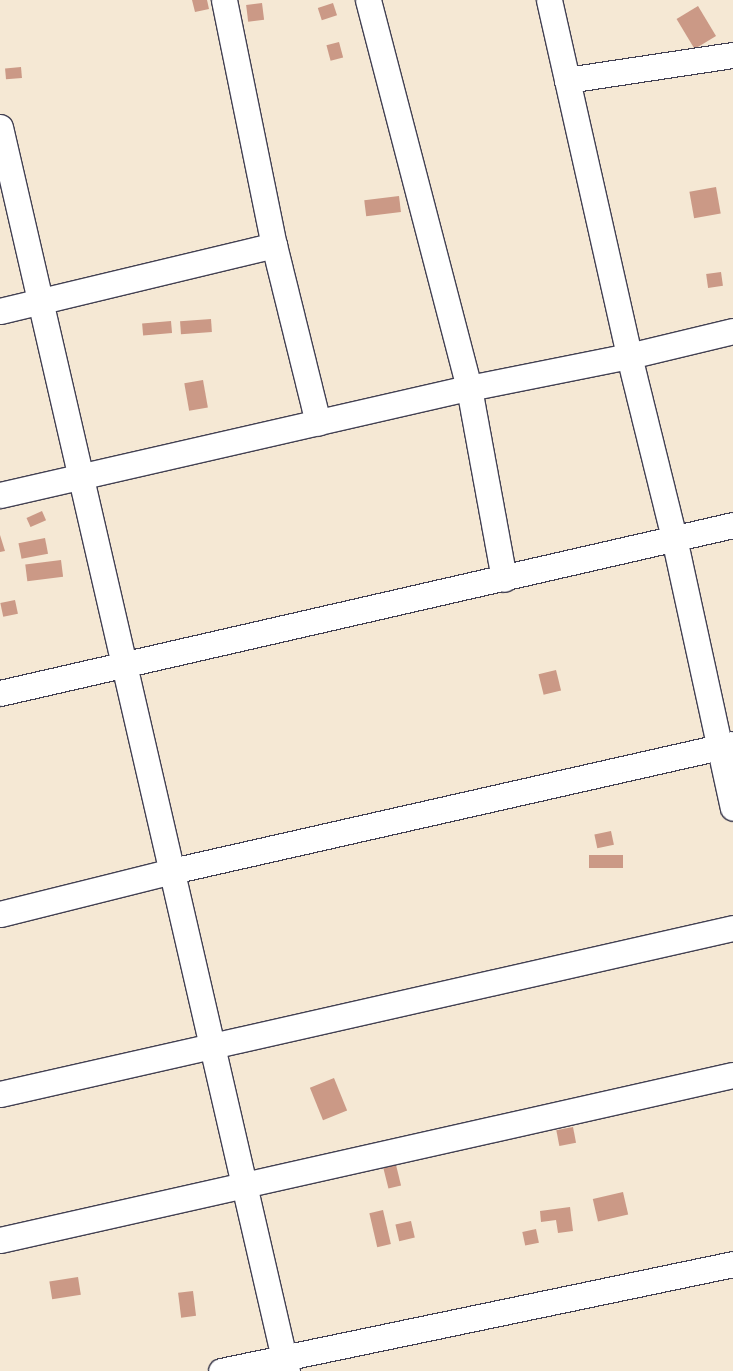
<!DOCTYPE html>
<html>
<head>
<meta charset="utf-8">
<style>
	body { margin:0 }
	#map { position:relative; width:733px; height:1371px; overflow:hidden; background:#f5e8d4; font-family:"Playpen Sans",sans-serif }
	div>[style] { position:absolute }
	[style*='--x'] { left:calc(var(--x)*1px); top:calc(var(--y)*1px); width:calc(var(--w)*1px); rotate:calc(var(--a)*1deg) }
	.building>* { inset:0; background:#cb9986; transform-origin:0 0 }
	.roads { filter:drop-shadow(1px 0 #424052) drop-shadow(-1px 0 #424052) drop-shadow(0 1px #424052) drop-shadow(0 -1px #424052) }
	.street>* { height:25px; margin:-12.5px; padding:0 12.5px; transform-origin:12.5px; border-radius:12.5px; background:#fff }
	span { translate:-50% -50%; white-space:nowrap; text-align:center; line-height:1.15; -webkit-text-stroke:5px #f7f3e8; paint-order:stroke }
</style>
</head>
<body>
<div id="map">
	<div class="building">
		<div style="clip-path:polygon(192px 0,207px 0,209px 9px,195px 12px)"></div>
		<div style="left:262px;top:3px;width:17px;height:16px;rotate:83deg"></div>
		<div style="left:333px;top:3px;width:13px;height:16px;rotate:72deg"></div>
		<div style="left:698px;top:6px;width:35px;height:25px;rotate:59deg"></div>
		<div style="left:339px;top:42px;width:16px;height:13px;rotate:75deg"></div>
		<div style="left:21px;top:67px;width:11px;height:16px;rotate:85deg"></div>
		<div style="left:716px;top:187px;width:27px;height:27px;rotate:80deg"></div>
		<div style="left:399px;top:196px;width:16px;height:35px;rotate:83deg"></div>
		<div style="left:721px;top:272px;width:14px;height:15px;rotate:82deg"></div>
		<div style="left:211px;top:319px;width:13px;height:31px;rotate:86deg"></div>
		<div style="left:171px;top:321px;width:12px;height:29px;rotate:85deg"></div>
		<div style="left:203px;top:380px;width:28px;height:19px;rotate:80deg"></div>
		<div style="left:42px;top:511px;width:10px;height:17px;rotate:66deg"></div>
		<div style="clip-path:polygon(0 535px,5px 551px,0 552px)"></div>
		<div style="left:45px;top:538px;width:16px;height:27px;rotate:79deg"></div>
		<div style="left:61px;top:560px;width:17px;height:36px;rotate:83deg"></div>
		<div style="left:15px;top:600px;width:14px;height:15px;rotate:78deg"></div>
		<div style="left:556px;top:670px;width:21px;height:18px;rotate:76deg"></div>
		<div style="left:611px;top:831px;width:14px;height:17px;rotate:78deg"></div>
		<div style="left:623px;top:855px;width:13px;height:34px;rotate:90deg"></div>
		<div style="left:334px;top:1078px;width:35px;height:26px;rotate:68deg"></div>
		<div style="left:573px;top:1127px;width:16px;height:17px;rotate:79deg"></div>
		<div style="left:396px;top:1165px;width:21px;height:13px;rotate:76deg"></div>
		<div style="left:623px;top:1192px;width:23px;height:31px;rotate:77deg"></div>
		<div style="clip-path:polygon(570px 1207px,573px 1231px,558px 1233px,556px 1220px,541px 1222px,540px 1211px)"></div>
		<div style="left:383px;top:1210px;width:35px;height:14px;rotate:77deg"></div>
		<div style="left:411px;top:1221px;width:17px;height:16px;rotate:77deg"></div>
		<div style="left:536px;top:1229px;width:14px;height:14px;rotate:78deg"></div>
		<div style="left:78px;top:1277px;width:18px;height:29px;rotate:81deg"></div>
		<div style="left:193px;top:1291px;width:25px;height:15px;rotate:83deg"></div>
	</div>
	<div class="roads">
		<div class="street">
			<div style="--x:224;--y:0;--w:250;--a:78.5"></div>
			<div style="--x:274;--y:245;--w:183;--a:76.1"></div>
			<div style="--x:368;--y:0;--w:401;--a:75.4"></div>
			<div style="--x:469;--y:388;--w:194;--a:79.6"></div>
			<div style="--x:549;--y:0;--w:365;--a:77.3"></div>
			<div style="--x:629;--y:356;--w:187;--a:76.1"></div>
			<div style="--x:674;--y:538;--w:276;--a:77.7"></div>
			<div style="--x:567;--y:80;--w:168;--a:-8.6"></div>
			<div style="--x:0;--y:127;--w:1277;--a:77.01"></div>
			<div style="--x:0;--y:311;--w:282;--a:-13.5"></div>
			<div style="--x:0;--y:495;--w:481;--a:-12.9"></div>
			<div style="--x:469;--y:388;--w:163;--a:-11.3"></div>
			<div style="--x:629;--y:356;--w:107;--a:-13.5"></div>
			<div style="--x:0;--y:693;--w:752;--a:-12.91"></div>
			<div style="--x:0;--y:914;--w:177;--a:-14"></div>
			<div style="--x:172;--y:871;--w:575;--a:-12.76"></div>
			<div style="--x:0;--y:1094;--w:752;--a:-12.76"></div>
			<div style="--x:0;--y:1240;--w:751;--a:-12.69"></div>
			<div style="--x:221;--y:1371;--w:523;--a:-11.8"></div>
		</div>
	</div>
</div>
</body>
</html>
